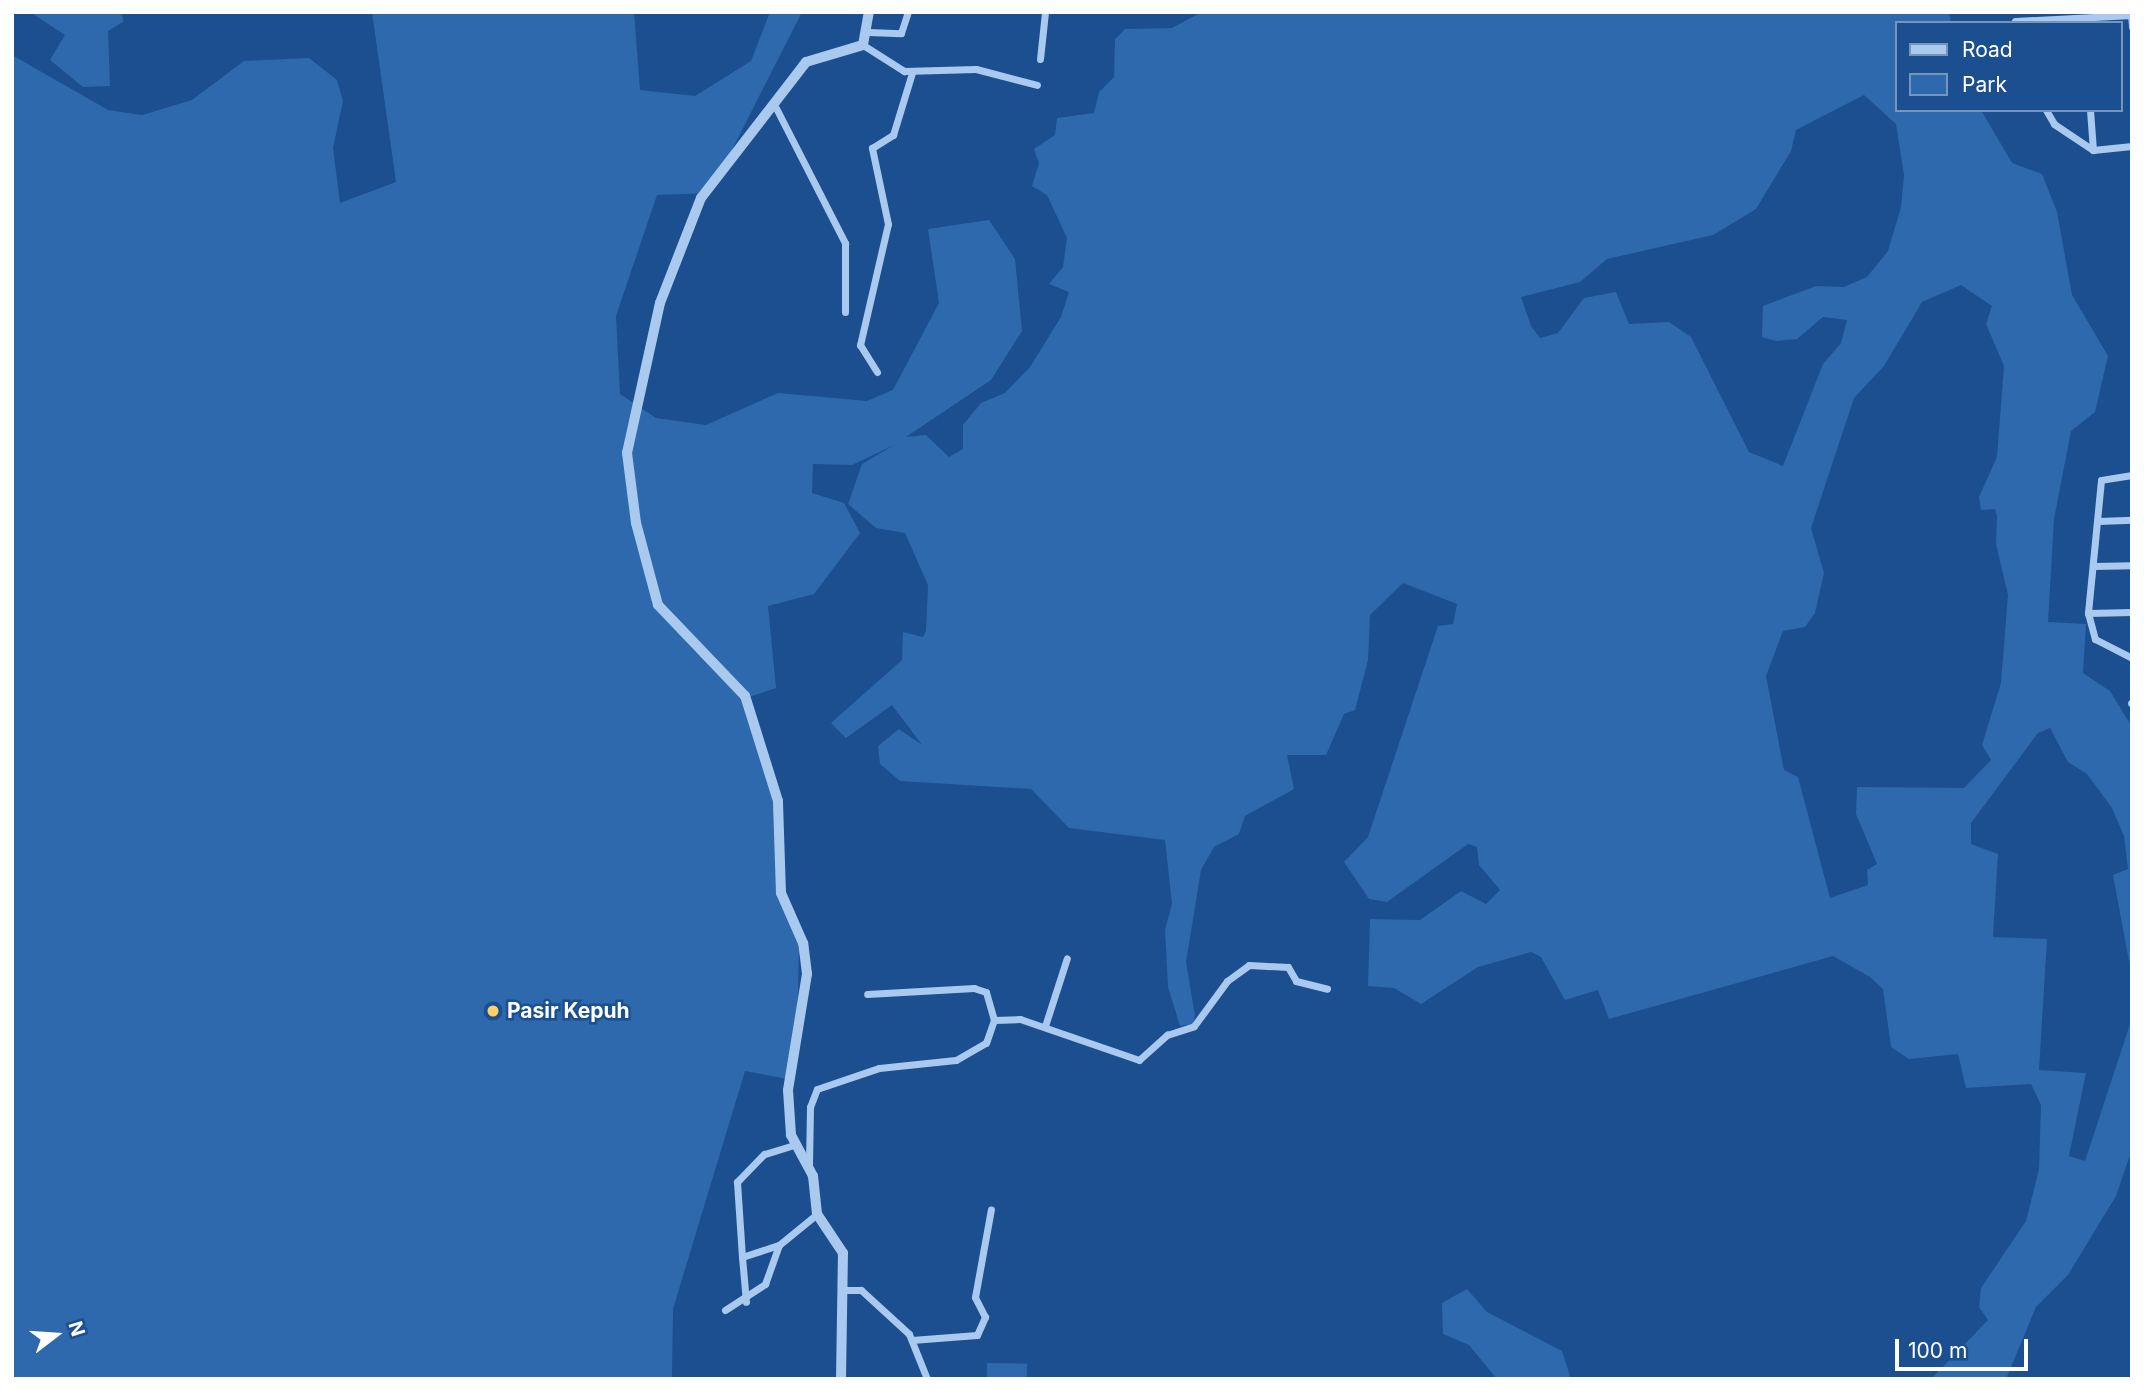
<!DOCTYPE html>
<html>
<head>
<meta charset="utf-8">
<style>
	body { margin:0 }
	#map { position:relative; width:2144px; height:1391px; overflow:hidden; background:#1b4f8f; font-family:Inter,sans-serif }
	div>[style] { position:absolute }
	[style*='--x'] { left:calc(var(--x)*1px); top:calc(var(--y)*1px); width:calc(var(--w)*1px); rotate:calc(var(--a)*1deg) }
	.green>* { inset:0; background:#2e69ad; transform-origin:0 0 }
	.minor>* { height:7px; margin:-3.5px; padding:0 3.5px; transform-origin:3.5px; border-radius:3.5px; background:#a9c9ee }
	.tertiary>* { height:10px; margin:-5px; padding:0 5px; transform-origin:5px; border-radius:5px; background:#a9c9ee }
	.dots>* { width:19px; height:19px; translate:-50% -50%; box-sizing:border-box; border:4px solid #1b4f8f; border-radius:50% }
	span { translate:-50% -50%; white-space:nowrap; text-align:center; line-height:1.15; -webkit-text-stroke:5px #1b4f8f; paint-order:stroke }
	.poi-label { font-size:21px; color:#fff; font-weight:700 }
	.left { translate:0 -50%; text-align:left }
	.frame { position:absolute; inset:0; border:14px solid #fff; pointer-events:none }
	.legend { position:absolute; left:1895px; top:21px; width:228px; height:91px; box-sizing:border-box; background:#1b4f8f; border:2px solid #7695bc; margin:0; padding:9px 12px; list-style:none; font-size:21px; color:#fff }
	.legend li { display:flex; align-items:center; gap:14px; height:35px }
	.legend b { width:35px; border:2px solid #7695bc }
	.north { position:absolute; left:21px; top:1300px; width:70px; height:70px; -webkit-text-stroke:5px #1b4f8f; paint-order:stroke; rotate:73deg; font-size:19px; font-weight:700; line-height:28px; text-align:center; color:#fff }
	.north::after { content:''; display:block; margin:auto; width:24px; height:32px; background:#fff; clip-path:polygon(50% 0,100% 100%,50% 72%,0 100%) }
	.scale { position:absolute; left:1895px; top:1339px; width:133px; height:32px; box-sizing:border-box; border:4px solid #fff; border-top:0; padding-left:9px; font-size:21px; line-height:24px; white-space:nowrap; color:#fff; -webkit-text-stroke:5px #1b4f8f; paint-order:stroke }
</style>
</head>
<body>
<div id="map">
	<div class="green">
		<div style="clip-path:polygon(30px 12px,122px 12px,123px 22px,108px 31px,110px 86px,83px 87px,50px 60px,65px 35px)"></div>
		<div style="clip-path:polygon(evenodd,372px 12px,634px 12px,640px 90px,695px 96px,751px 61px,770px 12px,802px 12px,710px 193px,657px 195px,616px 316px,620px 394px,656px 418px,706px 425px,778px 393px,867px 401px,893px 390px,939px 303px,928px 229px,989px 220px,1015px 259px,1022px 331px,991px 380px,906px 437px,926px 435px,949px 457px,963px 449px,963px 425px,981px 403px,1005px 393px,1030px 367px,1061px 317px,1069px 292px,1049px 284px,1063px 267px,1067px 238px,1047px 195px,1032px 186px,1039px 163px,1034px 149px,1055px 135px,1057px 118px,1094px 113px,1099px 92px,1114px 77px,1115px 39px,1125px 29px,1172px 28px,1202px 12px,1949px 12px,1951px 23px,1897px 23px,1897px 110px,1981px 110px,2012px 163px,2042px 174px,2057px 212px,2072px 295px,2108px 356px,2095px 412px,2071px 431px,2054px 519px,2048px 622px,2086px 624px,2083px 673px,2110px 691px,2132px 727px,2132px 977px,2113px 875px,2128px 869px,2124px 836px,2112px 808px,2087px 774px,2068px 762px,2050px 728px,2038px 733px,1971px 823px,1971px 844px,1998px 854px,1993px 937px,2047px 939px,2039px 1070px,2086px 1073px,2069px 1156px,2085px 1161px,2132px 1018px,2132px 1149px,2116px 1196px,2068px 1275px,2036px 1307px,2006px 1379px,1931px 1379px,1988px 1320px,1979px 1307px,1981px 1288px,2026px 1221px,2039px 1169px,2041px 1105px,2031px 1084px,1966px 1088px,1958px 1054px,1909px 1059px,1891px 1047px,1883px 989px,1870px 977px,1833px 956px,1609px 1019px,1598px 990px,1565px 1000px,1541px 957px,1531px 952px,1478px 967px,1421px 1004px,1394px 988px,1368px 986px,1370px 919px,1420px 920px,1461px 891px,1486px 904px,1500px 890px,1479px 865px,1477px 847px,1468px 844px,1387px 902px,1369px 899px,1344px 862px,1368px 837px,1438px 626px,1453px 624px,1457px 604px,1403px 583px,1370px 615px,1368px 660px,1355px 710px,1344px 714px,1326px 755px,1287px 755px,1294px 789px,1245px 816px,1239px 834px,1214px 847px,1201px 870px,1186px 962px,1195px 1016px,1193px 1024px,1180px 1026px,1168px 987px,1165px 930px,1172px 904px,1165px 840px,1069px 828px,1031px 789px,900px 781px,880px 764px,878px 746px,899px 729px,922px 745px,892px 705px,846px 738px,831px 723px,902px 660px,903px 632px,923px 637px,926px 631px,928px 585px,905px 533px,876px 528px,848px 504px,862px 464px,894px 445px,852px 465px,813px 464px,812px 493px,844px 503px,860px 533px,814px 594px,768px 606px,776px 688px,746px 698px,765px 751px,782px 859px,779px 894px,799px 944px,797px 1038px,787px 1079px,745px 1071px,673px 1309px,672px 1379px,12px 1379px,12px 55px,108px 110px,142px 115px,192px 100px,244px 61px,309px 58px,337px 80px,343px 101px,333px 148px,340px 203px,396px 182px,372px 12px,1864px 95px,1896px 124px,1904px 175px,1901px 207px,1888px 251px,1867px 277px,1844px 287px,1816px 286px,1763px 306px,1762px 337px,1776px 341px,1797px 339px,1823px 317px,1847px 320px,1841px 343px,1823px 364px,1783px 466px,1749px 452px,1691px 337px,1669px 322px,1629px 324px,1616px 292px,1584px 298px,1558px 333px,1540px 338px,1531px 326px,1521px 297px,1580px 282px,1607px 259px,1713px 235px,1756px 209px,1791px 151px,1796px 130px,1864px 95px,372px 12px,1961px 285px,1992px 306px,1986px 324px,2004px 366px,1997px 457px,1979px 497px,1981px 510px,1995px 509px,1997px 516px,1996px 544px,2008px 595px,2001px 683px,1982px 745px,1991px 760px,1964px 788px,1857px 787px,1856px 814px,1877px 864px,1867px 870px,1868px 885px,1830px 898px,1798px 777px,1784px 770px,1766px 676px,1783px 631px,1805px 627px,1815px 613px,1824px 573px,1811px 528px,1854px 398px,1884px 366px,1922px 302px,1961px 285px)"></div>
		<div style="clip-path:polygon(1467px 1289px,1487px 1312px,1562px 1351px,1571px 1379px,1497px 1379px,1469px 1345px,1443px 1334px,1442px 1303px)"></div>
		<div style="left:987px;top:1363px;width:40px;height:16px;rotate:1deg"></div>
	</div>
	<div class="minor">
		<div style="--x:2131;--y:15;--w:12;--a:85"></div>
		<div style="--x:2015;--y:21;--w:117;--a:-2.9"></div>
		<div style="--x:868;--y:32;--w:33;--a:2"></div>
		<div style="--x:901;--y:33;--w:22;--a:-72"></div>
		<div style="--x:863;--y:45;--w:49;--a:32.4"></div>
		<div style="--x:904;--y:71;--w:72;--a:-1.6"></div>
		<div style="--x:976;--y:69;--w:63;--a:14.7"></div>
		<div style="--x:1040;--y:59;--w:47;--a:-83.9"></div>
		<div style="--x:776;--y:108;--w:152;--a:62.9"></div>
		<div style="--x:845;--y:243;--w:69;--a:90"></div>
		<div style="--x:2046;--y:110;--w:16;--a:60"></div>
		<div style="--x:2054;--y:124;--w:47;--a:33.7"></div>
		<div style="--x:2093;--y:150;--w:40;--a:-94.3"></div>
		<div style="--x:2093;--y:150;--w:39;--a:-6"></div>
		<div style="--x:877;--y:372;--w:32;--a:-122"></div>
		<div style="--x:860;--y:345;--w:124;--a:-77"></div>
		<div style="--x:888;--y:224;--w:78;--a:-101.9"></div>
		<div style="--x:872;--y:148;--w:25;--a:-32"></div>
		<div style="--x:893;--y:135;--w:65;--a:-73"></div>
		<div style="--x:2132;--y:475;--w:31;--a:171"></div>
		<div style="--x:2101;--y:480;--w:134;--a:95.6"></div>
		<div style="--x:2088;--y:613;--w:27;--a:75"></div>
		<div style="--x:2095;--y:639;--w:42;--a:27.2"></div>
		<div style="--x:2098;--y:521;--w:34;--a:-2"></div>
		<div style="--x:2093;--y:566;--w:39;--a:-1"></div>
		<div style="--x:2088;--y:613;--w:44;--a:-1.3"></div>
		<div style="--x:2131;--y:703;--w:1;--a:0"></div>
		<div style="--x:994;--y:1020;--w:26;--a:-2"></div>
		<div style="--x:1020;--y:1019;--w:126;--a:19"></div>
		<div style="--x:1139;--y:1060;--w:38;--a:-42"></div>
		<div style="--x:1167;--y:1035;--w:28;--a:-18"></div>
		<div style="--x:1194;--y:1026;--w:56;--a:-53.7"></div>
		<div style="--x:1227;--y:981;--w:27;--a:-36"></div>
		<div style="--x:1249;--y:965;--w:39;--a:3"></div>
		<div style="--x:1288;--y:967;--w:16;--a:60"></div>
		<div style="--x:1296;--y:981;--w:32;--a:14"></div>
		<div style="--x:1045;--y:1026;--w:71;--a:-72.1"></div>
		<div style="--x:794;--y:1145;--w:31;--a:163"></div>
		<div style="--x:764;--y:1154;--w:39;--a:134"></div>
		<div style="--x:737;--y:1182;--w:75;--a:86.2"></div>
		<div style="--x:742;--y:1257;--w:39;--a:-18"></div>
		<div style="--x:779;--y:1245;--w:49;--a:-39.2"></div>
		<div style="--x:809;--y:1165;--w:58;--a:-89"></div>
		<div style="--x:810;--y:1107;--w:19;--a:-69"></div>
		<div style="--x:817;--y:1089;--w:65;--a:-18.7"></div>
		<div style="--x:879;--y:1068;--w:77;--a:-5.9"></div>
		<div style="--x:956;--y:1060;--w:34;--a:-30"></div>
		<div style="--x:986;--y:1043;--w:24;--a:-71"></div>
		<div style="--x:994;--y:1020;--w:29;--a:-106"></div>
		<div style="--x:986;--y:992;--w:13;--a:-162"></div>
		<div style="--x:974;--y:988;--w:107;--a:176.8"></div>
		<div style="--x:742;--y:1257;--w:45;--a:84.9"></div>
		<div style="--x:842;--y:1290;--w:19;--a:0"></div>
		<div style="--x:861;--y:1290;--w:65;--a:42.5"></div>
		<div style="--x:909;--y:1334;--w:48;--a:68.2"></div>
		<div style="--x:725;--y:1310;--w:48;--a:-33"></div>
		<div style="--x:765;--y:1284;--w:41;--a:-70.3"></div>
		<div style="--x:912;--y:1340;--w:65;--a:-4.4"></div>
		<div style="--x:977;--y:1335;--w:20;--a:-66"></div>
		<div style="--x:985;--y:1317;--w:22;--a:-117"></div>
		<div style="--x:975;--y:1297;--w:89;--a:-79.7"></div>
	</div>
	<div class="tertiary">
		<div style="--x:841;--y:1379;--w:126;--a:-89.1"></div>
		<div style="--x:843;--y:1253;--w:47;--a:-123.7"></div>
		<div style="--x:817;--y:1214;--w:38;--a:-96"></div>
		<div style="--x:813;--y:1176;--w:47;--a:-118.2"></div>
		<div style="--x:791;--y:1135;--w:45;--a:-93.8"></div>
		<div style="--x:788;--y:1090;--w:118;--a:-80.7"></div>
		<div style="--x:807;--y:974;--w:31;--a:-97"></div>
		<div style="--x:803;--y:943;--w:55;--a:-113.7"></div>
		<div style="--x:781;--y:893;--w:92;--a:-91.9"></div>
		<div style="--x:778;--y:801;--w:110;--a:-107.4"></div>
		<div style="--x:745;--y:696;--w:126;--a:-133.7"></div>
		<div style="--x:658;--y:605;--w:85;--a:-105"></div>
		<div style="--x:636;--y:523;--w:71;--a:-97.3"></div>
		<div style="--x:627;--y:453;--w:154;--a:-77.6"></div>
		<div style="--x:660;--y:303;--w:113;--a:-68.7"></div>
		<div style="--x:701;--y:198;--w:172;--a:-52.3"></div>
		<div style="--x:806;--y:62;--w:59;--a:-16.6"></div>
		<div style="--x:863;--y:45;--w:34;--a:-80"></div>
	</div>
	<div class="dots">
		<div style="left:493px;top:1011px;background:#ffd166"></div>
	</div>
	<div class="poi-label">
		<span class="left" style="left:507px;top:1011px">Pasir Kepuh</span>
	</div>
	<div class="frame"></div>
	<ul class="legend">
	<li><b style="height:9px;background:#a9c9ee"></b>Road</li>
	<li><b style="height:19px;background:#2e69ad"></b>Park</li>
	</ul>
	<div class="north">N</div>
	<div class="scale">100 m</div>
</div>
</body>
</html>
